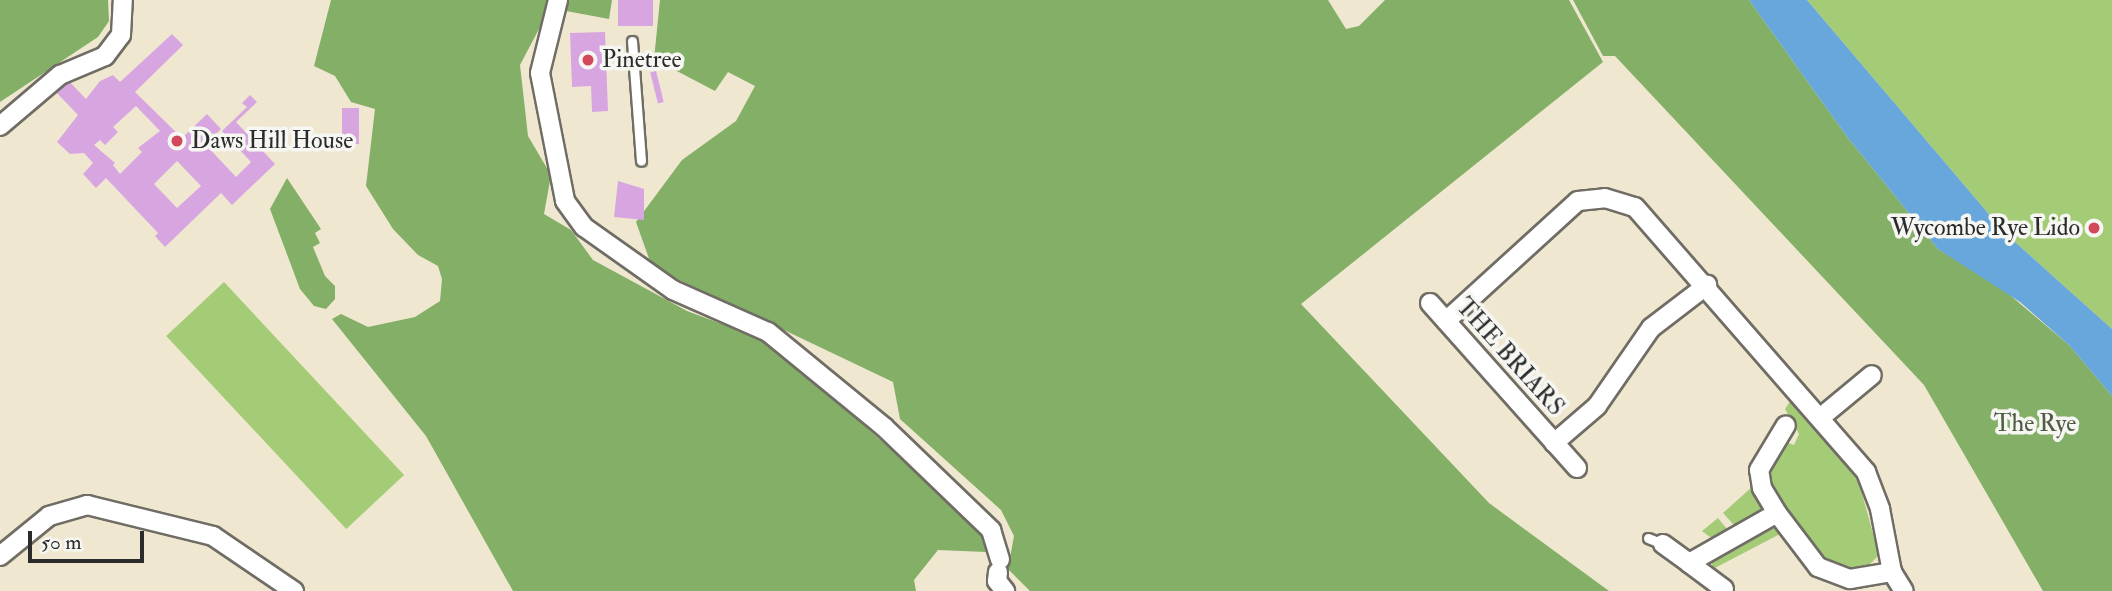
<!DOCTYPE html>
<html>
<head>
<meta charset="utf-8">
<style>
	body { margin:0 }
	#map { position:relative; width:2112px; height:591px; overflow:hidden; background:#f0e7d1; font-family:"IM FELL Double Pica",serif }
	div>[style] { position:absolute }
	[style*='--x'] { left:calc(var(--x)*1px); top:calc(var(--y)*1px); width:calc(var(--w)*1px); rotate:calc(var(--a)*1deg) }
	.green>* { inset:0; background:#a4cb76; transform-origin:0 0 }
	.forest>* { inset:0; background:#83af67 }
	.water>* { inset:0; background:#68a7db }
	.building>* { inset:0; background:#d7a6e0; transform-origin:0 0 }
	.roads { filter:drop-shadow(2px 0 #706d65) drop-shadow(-2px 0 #706d65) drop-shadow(0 2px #706d65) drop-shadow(0 -2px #706d65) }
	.lane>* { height:9px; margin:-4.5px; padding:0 4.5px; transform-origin:4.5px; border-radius:4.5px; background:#fff }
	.street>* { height:18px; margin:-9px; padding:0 9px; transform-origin:9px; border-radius:9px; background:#fff }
	.dots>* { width:19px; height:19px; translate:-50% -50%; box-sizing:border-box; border:4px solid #f6f6f2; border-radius:50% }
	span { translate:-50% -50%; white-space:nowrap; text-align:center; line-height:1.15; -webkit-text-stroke:7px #f6f6f2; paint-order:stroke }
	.poi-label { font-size:24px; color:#2b2b2b }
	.left { translate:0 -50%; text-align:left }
	.right { translate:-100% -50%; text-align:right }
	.street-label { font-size:24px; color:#2b2b2b }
	.park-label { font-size:24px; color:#4f5b42 }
	.scale { position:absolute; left:28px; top:531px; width:116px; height:32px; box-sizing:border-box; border:4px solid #2b2b2b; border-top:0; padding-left:9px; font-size:21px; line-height:24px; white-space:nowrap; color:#2b2b2b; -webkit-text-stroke:5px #f6f6f2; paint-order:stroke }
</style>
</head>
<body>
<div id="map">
	<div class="green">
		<div style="clip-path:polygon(1807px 0,2112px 0,2112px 329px,2004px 232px)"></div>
		<div style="left:224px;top:282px;width:264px;height:79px;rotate:47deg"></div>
		<div style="clip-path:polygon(1791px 400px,1831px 443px,1859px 483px,1879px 555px,1866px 568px,1836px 568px,1823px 559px,1767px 481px,1768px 464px,1786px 442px,1794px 445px,1799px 434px,1785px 409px)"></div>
		<div style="clip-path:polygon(1753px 486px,1765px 511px,1738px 526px,1733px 524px,1723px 513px)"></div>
		<div style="clip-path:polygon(1718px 518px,1727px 529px,1714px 540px,1702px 531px)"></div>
		<div style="clip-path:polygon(1772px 528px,1782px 533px,1711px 570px,1713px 558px)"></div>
	</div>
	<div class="forest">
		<div style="clip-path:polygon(0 0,108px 0,109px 21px,98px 37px,0 102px)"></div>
		<div style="clip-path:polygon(331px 0,612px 0,609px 19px,550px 8px,520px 65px,528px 136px,551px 175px,544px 214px,571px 230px,593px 260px,687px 311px,770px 342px,982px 530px,986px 552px,938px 550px,914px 580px,916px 591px,513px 591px,426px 436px,332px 319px,341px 314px,368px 327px,415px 317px,440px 301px,442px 279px,438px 266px,418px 255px,393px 229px,366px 186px,375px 109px,351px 102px,335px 76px,314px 66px)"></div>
		<div style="clip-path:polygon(660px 0,1328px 0,1346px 29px,1359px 26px,1385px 0,1569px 0,1603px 62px,1301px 304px,1489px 503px,1609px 591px,1030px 591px,1008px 569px,1014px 536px,1001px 510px,900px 419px,893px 382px,652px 267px,636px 222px,682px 160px,736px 121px,755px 86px,728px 72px,715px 91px,654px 59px)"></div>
		<div style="clip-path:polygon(1573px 0,1749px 0,1848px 138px,1938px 249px,2004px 290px,2069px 345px,2112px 396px,2112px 591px,2043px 591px,1924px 385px,1615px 56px,1603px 56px)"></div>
		<div style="clip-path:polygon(287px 178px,321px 229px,315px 233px,320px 243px,313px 247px,325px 276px,335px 286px,335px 299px,326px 309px,314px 306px,300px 289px,270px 209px)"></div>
	</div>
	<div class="water">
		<div style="clip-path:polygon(1749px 0,1807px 0,2004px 232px,2112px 329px,2112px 396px,2069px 345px,2020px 302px,1938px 249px,1848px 138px)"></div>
	</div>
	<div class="building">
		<div style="left:618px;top:0;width:35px;height:26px"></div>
		<div style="clip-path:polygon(605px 32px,608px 111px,592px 112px,591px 86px,572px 87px,570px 33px)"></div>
		<div style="clip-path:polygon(evenodd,172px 34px,183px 45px,135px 92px,182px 138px,207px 114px,221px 129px,205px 144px,236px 177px,251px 162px,222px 131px,247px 107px,242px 103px,250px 95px,257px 102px,236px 122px,275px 164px,232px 205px,221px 193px,165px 247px,155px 236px,158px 233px,106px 178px,96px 188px,83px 174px,93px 163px,84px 153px,70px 154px,57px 142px,78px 115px,53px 89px,66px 78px,86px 99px,100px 81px,113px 75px,120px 82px,172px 34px,136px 106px,160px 131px,138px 148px,142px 152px,120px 174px,113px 165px,115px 163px,94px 145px,100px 140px,105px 145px,118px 132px,113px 127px,136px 106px,172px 34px,177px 161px,201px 186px,177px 208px,154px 184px,177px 161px)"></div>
		<div style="left:656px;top:71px;width:32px;height:6px;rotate:76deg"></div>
		<div style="left:342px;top:108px;width:17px;height:36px"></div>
		<div style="clip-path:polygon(618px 181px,644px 189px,644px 220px,614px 217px)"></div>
	</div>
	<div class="roads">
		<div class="lane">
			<div style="--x:632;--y:41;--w:120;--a:85.7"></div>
			<div style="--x:1648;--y:538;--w:16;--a:22"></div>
		</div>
		<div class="street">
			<div style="--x:558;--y:0;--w:75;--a:103.9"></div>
			<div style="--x:540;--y:73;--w:130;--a:78.9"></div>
			<div style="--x:565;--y:201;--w:32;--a:54"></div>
			<div style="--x:584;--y:227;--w:109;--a:35.3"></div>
			<div style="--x:673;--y:290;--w:104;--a:23.9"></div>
			<div style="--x:768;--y:332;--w:150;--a:39.3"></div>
			<div style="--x:884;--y:427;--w:149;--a:43.9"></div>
			<div style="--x:991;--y:530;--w:31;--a:73"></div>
			<div style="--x:0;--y:126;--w:79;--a:-40.4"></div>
			<div style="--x:60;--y:75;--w:49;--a:-22.9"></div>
			<div style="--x:105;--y:56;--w:26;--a:-53"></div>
			<div style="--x:121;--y:35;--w:35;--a:-87"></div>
			<div style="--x:1430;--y:303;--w:221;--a:48.3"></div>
			<div style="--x:1446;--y:321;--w:178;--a:-42.3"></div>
			<div style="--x:1578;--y:201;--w:27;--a:-6"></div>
			<div style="--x:1605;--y:198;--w:31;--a:17"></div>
			<div style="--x:1635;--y:207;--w:352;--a:48.9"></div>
			<div style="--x:1866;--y:472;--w:40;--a:69"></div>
			<div style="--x:1880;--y:509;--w:64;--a:79.2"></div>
			<div style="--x:1892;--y:572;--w:22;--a:58"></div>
			<div style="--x:1820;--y:418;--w:67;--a:-39.6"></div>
			<div style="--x:1554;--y:443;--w:57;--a:-40.7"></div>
			<div style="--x:1597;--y:406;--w:95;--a:-55.3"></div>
			<div style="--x:1651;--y:328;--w:71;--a:-37.5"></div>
			<div style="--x:1777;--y:513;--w:29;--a:-121"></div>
			<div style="--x:1762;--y:488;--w:18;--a:-99"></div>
			<div style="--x:1759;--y:470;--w:52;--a:-59"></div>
			<div style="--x:1663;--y:544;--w:32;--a:36"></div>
			<div style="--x:0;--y:556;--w:63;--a:-39.2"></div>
			<div style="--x:49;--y:516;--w:40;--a:-16"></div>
			<div style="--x:87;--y:505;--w:130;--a:13.8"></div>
			<div style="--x:213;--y:536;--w:98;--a:34.2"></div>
			<div style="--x:998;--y:572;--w:9;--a:96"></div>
			<div style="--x:997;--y:581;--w:13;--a:51"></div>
			<div style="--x:1724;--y:589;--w:44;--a:-143.4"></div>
			<div style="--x:1689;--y:563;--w:101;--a:-29.6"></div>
			<div style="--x:1777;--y:513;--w:68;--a:52.8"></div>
			<div style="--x:1818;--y:567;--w:34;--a:21"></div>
			<div style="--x:1850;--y:579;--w:43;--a:-9.5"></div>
		</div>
	</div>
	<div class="dots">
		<div style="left:588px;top:60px;background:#d1495b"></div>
		<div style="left:177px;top:141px;background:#d1495b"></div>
		<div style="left:2094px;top:228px;background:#d1495b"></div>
	</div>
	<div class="poi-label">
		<span class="left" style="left:602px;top:60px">Pinetree</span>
		<span class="left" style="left:191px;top:141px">Daws Hill House</span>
		<span class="right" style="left:2080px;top:228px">Wycombe Rye Lido</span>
	</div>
	<div class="street-label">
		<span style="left:1510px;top:357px;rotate:48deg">THE BRIARS</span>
	</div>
	<div class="park-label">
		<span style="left:2035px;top:424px">The Rye</span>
	</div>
	<div class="scale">50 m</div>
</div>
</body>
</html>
